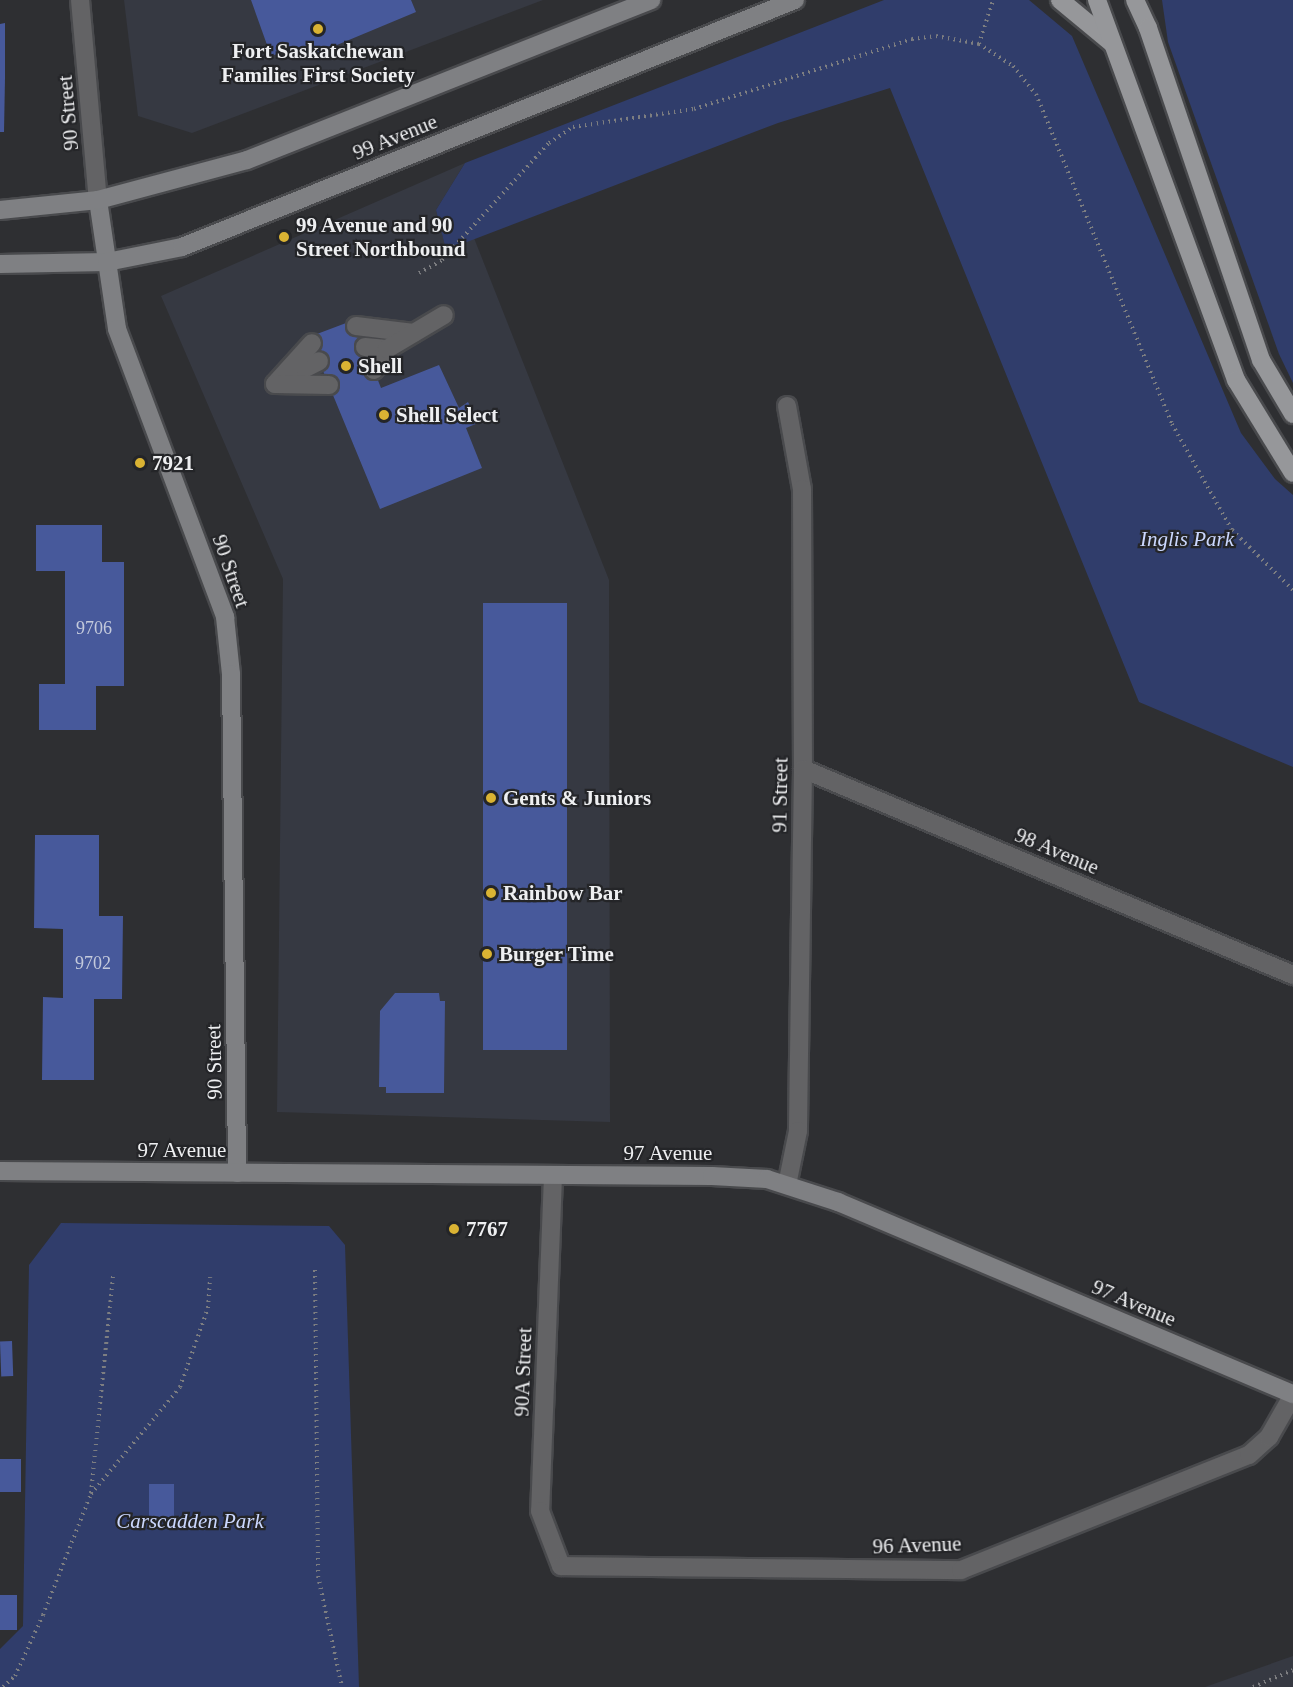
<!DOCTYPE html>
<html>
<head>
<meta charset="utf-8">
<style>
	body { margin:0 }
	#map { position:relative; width:1293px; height:1687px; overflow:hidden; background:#2e2f32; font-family:Georgia,serif }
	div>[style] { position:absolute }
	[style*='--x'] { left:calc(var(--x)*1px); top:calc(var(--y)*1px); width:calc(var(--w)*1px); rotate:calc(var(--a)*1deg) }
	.built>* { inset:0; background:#363942 }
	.green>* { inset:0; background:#303d6b }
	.building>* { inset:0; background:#47599b; transform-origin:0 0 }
	.path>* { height:4px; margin-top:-2px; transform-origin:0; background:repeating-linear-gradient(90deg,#7d7e81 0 1.5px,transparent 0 6px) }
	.roads { filter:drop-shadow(2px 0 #494a4d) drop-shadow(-2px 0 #494a4d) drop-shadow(0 2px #494a4d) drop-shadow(0 -2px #494a4d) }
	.lane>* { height:18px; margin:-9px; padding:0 9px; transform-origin:9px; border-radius:9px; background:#636365 }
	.street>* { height:18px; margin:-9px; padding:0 9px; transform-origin:9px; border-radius:9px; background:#636365 }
	.secondary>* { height:18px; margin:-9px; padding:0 9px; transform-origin:9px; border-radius:9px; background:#7f8083 }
	.primary>* { height:18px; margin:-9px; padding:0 9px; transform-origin:9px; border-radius:9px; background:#96979a }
	.dots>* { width:16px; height:16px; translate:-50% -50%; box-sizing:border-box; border:3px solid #242528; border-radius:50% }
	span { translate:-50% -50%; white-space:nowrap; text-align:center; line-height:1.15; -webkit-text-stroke:4.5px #242528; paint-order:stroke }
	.number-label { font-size:18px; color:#c4cadc }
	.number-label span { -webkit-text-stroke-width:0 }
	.poi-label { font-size:21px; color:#eeeff1; font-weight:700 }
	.left { translate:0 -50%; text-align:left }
	.street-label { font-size:21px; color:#eeeff1 }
	.park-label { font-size:21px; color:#cbd8ff; font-style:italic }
</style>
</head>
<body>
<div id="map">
	<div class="built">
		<div style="clip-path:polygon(124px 0,543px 0,192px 133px,138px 116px)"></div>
		<div style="clip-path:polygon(465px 163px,436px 210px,446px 249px,474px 238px,609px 580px,610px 1122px,277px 1112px,283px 579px,161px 296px)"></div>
		<div style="clip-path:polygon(1293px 1656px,1293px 1687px,1205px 1687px)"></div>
	</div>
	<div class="green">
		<div style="clip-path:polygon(884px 0,1029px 0,1072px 36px,1241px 433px,1275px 479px,1293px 495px,1293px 767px,1139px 702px,890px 88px,778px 123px,446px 250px,436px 210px,465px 163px)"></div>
		<div style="clip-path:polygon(1162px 0,1293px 0,1293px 383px,1279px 354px,1168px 42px)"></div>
		<div style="clip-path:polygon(61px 1223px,329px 1226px,345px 1245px,359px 1687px,0 1687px,0 1649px,23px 1626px,29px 1265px)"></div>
	</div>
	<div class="building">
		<div style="clip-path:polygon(251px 0,411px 0,416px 12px,301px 60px,298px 47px,271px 56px)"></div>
		<div style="clip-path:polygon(5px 23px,5px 78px,4px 132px,0 132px,0 24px)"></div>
		<div style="clip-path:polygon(354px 320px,381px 388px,439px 365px,459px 408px,468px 402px,478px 423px,466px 428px,482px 468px,380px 509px,309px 337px)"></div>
		<div style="clip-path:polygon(36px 525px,102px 525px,102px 562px,124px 562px,124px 686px,96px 686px,96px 730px,39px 730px,39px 684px,65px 684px,65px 571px,36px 571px)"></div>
		<div style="left:483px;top:603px;width:84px;height:447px"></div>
		<div style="clip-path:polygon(35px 835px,99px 835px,99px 916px,123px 916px,122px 999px,94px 999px,94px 1080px,42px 1080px,43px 997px,63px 998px,63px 929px,34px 928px)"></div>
		<div style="clip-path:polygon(395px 993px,439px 993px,440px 1001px,445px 1001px,444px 1093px,386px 1093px,386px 1087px,379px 1087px,380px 1011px)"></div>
		<div style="left:12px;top:1341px;width:35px;height:12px;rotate:88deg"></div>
		<div style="left:0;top:1459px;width:21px;height:33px"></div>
		<div style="left:149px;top:1484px;width:25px;height:34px"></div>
		<div style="left:0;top:1595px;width:17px;height:35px"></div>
	</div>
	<div class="path">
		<div style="--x:979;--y:44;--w:46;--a:-72.3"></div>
		<div style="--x:419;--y:273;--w:26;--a:-29"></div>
		<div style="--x:442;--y:260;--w:159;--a:-47.6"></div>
		<div style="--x:549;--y:143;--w:29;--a:-34"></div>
		<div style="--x:573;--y:127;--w:122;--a:-8.5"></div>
		<div style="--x:694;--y:109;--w:229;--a:-17.8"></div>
		<div style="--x:912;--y:39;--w:24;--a:-7"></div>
		<div style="--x:936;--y:36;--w:44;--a:10.5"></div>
		<div style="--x:979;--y:44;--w:40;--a:32.9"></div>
		<div style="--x:1013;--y:66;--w:36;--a:51"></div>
		<div style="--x:1036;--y:94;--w:357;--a:67.6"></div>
		<div style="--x:1172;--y:424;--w:122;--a:60.5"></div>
		<div style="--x:1232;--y:530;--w:86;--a:44.5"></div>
		<div style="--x:315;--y:1270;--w:306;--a:89.4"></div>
		<div style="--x:318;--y:1576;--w:114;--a:77.8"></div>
		<div style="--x:91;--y:1493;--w:218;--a:-84.2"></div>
		<div style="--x:3;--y:1687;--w:16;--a:-43"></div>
		<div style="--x:15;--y:1676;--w:67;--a:-65.3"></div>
		<div style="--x:43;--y:1615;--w:130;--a:-68.4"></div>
		<div style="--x:91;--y:1494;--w:139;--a:-50.2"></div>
		<div style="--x:180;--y:1387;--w:84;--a:-70.5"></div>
		<div style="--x:208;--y:1308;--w:31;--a:-86"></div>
		<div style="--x:1253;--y:1687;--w:43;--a:-23"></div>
	</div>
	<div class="roads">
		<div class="lane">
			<div style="--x:356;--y:326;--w:58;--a:6.9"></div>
			<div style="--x:365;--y:347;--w:22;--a:5"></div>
			<div style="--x:374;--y:370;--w:25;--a:-58"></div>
			<div style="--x:387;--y:349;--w:66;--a:-30.8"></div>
			<div style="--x:286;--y:378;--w:37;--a:-27"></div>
			<div style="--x:275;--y:384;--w:55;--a:-47.9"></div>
			<div style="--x:275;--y:384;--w:54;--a:1.1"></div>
		</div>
		<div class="street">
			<div style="--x:80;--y:0;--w:201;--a:84.9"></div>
			<div style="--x:787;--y:406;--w:84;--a:79.8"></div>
			<div style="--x:802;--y:489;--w:280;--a:89.8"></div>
			<div style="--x:803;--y:769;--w:362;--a:90.8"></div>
			<div style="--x:798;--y:1131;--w:55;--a:101.5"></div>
			<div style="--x:803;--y:769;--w:532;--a:22.8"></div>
			<div style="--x:553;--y:1176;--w:335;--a:92.2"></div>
			<div style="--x:540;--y:1511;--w:59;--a:69.1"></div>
			<div style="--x:561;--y:1566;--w:400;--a:0.6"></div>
			<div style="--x:961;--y:1570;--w:310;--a:-21.8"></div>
			<div style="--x:1249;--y:1455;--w:27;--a:-42"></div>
			<div style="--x:1269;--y:1437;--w:48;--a:-60.3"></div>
		</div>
		<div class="secondary">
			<div style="--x:98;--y:200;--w:130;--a:81.6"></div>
			<div style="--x:117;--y:329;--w:308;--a:69.4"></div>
			<div style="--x:225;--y:617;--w:57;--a:84"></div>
			<div style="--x:231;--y:674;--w:499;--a:89.3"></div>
			<div style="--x:0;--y:210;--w:99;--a:-5.8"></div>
			<div style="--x:98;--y:200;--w:154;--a:-15"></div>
			<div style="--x:247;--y:160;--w:435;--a:-21.6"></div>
			<div style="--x:0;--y:264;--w:107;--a:-1.1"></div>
			<div style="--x:107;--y:262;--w:76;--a:-11.3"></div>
			<div style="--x:182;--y:247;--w:661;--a:-21.95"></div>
			<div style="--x:0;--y:1171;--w:712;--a:0.4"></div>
			<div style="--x:712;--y:1176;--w:55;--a:3.1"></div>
			<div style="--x:767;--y:1179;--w:75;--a:17.9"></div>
			<div style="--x:838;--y:1202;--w:494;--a:22.9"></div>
		</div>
		<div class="primary">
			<div style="--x:1060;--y:0;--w:67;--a:39.6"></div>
			<div style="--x:1097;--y:0;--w:405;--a:69.9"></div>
			<div style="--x:1236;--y:380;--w:109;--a:58.5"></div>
			<div style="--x:1135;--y:0;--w:31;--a:65"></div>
			<div style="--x:1148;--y:28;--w:351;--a:71.2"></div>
			<div style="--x:1261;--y:360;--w:63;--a:59.3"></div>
		</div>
	</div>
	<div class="dots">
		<div style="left:318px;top:29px;background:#dab333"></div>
		<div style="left:284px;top:237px;background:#dab333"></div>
		<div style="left:346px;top:366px;background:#dab333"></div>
		<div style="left:384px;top:415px;background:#dab333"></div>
		<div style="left:140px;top:463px;background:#dab333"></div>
		<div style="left:491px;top:798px;background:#dab333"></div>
		<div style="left:491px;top:893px;background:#dab333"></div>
		<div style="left:487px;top:954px;background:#dab333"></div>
		<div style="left:454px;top:1229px;background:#dab333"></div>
	</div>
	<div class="number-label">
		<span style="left:94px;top:628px">9706</span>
		<span style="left:93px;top:963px">9702</span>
	</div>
	<div class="poi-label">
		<span style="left:318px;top:63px">Fort Saskatchewan<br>Families First Society</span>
		<span class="left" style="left:296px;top:237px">99 Avenue and 90<br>Street Northbound</span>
		<span class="left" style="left:358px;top:366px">Shell</span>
		<span class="left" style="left:396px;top:415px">Shell Select</span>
		<span class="left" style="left:152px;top:463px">7921</span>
		<span class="left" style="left:503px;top:798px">Gents &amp; Juniors</span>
		<span class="left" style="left:503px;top:893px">Rainbow Bar</span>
		<span class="left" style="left:499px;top:954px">Burger Time</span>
		<span class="left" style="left:466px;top:1229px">7767</span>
	</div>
	<div class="street-label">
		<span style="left:68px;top:113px;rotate:-95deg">90 Street</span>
		<span style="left:395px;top:137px;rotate:-22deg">99 Avenue</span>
		<span style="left:231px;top:571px;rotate:71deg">90 Street</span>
		<span style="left:780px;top:795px;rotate:-89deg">91 Street</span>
		<span style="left:1057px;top:851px;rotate:23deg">98 Avenue</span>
		<span style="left:214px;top:1062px;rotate:-91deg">90 Street</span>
		<span style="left:182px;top:1150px">97 Avenue</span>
		<span style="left:668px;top:1153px">97 Avenue</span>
		<span style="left:1134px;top:1303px;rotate:23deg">97 Avenue</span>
		<span style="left:523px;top:1372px;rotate:-88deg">90A Street</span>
		<span style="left:917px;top:1545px;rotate:-2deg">96 Avenue</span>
	</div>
	<div class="park-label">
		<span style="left:1187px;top:539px">Inglis Park</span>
		<span style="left:190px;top:1521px">Carscadden Park</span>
	</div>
</div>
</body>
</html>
